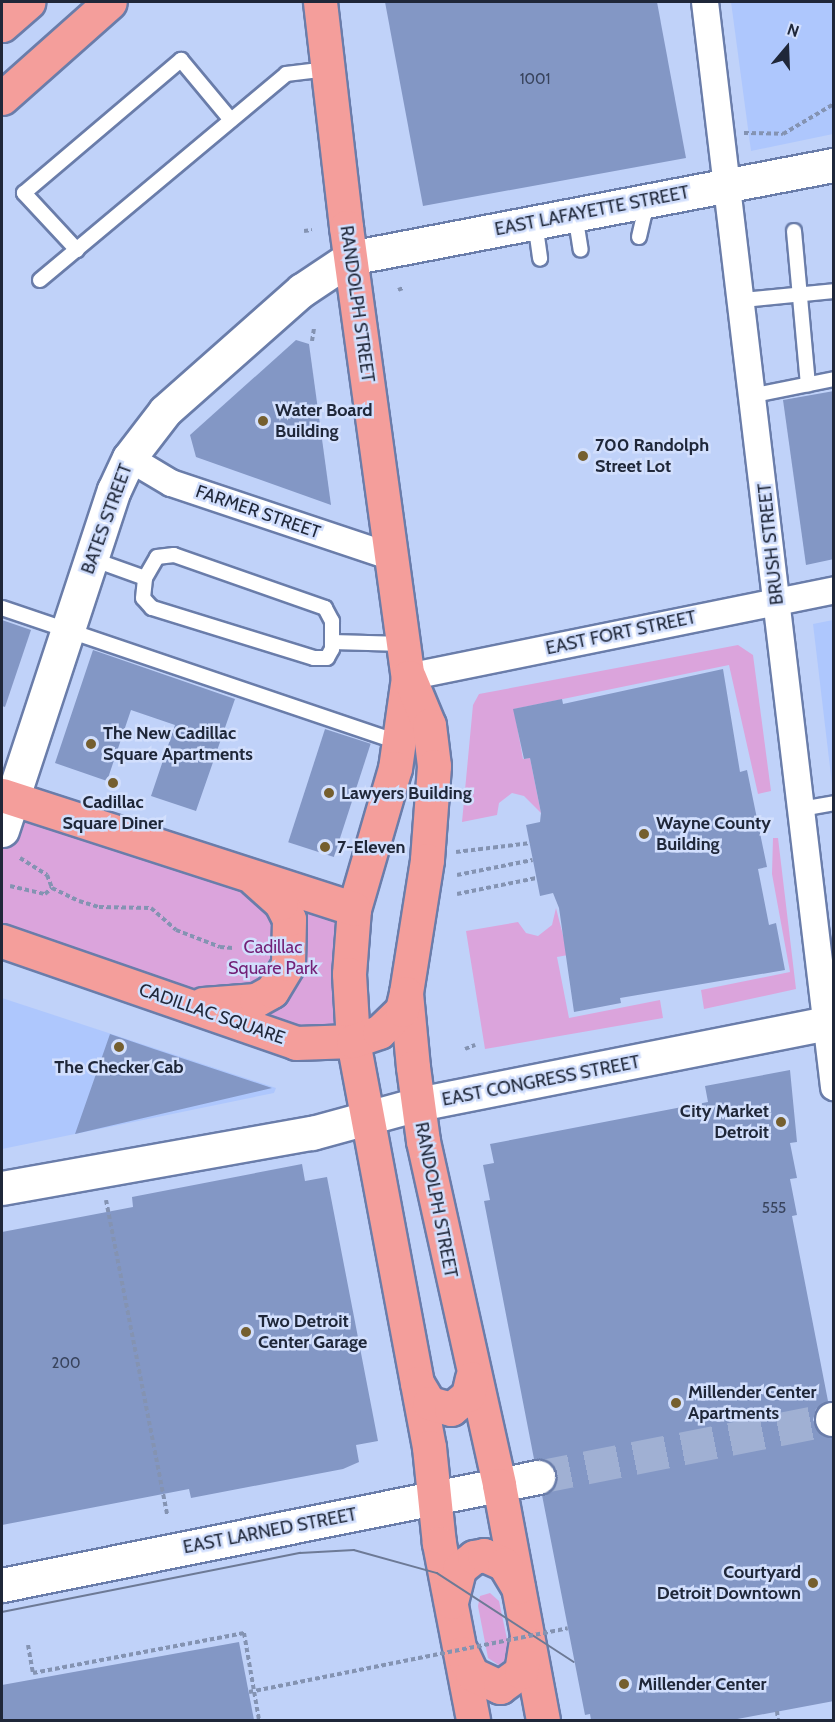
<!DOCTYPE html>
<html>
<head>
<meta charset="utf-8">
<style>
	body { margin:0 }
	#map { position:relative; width:835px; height:1722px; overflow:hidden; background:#c0d2f9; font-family:Cabin,sans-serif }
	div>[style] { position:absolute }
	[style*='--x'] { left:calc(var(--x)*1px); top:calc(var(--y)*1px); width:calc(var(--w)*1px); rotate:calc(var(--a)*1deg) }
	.built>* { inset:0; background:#aec7fd }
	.green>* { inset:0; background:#dba4dc }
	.building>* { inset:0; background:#8397c5; transform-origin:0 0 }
	.tertiary-tunnel>* { height:33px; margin-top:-16.5px; transform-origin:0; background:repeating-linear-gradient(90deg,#a0b0d3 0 33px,transparent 0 49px) }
	.path>* { height:4px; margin-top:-2px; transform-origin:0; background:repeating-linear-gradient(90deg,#8493b2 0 4.5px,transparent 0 7.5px) }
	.roads { filter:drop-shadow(2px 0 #6a7daa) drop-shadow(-2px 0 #6a7daa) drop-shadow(0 2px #6a7daa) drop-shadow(0 -2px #6a7daa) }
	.service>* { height:14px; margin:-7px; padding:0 7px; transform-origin:7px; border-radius:7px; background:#fff }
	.minor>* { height:26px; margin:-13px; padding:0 13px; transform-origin:13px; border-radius:13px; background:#fff }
	.tertiary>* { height:33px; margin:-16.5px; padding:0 16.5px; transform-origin:16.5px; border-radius:16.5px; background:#fff }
	.primary>* { height:33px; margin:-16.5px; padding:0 16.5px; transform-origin:16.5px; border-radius:16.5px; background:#f49e9b }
	.tram>* { height:1.5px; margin:-0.75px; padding:0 0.75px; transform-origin:0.75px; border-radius:0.75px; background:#6d7a96 }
	.path-bridge>* { height:4px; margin-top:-2px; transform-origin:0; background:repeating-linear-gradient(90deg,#8493b2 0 4.5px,transparent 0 7.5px) }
	.dots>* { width:16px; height:16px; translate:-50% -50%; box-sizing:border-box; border:3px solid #d2dffd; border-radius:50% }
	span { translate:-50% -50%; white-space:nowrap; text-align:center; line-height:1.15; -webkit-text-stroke:5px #d2dffd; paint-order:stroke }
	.number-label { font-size:15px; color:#38435c }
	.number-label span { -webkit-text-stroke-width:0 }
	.street-label { font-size:18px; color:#1f2739 }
	.poi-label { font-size:18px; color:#1f2739; font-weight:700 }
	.left { translate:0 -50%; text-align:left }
	.right { translate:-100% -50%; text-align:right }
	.park-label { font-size:18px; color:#732177 }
	.frame { position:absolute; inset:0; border:3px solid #1f2739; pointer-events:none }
	.north { position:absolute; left:757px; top:18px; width:60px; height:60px; -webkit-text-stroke:4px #d2dffd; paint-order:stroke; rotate:19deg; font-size:16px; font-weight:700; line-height:24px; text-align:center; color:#1f2739 }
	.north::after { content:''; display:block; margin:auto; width:21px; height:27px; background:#1f2739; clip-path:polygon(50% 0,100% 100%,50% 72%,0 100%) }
</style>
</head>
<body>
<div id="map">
	<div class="built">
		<div style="clip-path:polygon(731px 2px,833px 2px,833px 134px,751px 151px)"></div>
		<div style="clip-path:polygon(833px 620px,834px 620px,833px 793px,813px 624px)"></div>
		<div style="clip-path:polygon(2px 998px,276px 1088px,274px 1093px,2px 1149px)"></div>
	</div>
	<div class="green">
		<div style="clip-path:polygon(738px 645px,753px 655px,771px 791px,758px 794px,729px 665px,514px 709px,523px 759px,530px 758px,541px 813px,524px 796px,512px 793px,499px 803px,497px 815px,462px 822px,473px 705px,479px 694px)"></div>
		<div style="clip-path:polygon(2px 795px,354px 909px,353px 1041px,296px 1043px,2px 941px)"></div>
		<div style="clip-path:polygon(773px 838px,778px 838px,796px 989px,704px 1009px,701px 990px,790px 972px,772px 874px)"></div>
		<div style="clip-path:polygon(556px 908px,568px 955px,557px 957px,569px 1018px,660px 1000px,663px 1018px,485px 1049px,466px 931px,518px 922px,526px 933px,538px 936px,552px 925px)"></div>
		<div style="clip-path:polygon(490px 1593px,499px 1601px,510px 1653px,500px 1666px,488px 1658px,478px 1606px,480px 1596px)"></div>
	</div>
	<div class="building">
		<div style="clip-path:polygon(385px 2px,657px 2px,686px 158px,423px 206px)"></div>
		<div style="clip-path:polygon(296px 340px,309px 344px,331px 505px,196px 457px,190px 435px)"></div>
		<div style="clip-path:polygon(834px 391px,834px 559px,806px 565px,783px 400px)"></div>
		<div style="clip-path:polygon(2px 620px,31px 630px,5px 707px,2px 706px)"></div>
		<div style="clip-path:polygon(93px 650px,235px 699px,196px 811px,151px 796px,175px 725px,131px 710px,107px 781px,55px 763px)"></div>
		<div style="clip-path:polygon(723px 669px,740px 772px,747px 770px,767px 867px,758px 869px,769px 925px,776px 923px,785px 970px,620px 998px,621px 1003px,574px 1012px,559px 908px,553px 893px,540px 896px,526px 825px,540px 822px,541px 813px,530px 758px,524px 759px,513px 709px,562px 699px,563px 704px)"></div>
		<div style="left:325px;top:729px;width:48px;height:119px;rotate:18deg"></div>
		<div style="clip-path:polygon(110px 1034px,154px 1049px,272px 1088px,75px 1134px)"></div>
		<div style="clip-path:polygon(790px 1070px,797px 1142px,790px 1143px,797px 1178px,790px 1179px,797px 1215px,792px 1216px,828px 1401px,816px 1409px,813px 1420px,822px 1435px,834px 1438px,834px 1701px,732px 1720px,591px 1720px,590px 1714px,585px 1715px,542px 1495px,551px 1491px,556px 1474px,552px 1464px,534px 1459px,484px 1201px,490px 1200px,483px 1165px,494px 1163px,490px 1144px,708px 1102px,705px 1086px)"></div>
		<div style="clip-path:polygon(302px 1164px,305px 1181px,327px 1177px,378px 1441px,356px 1445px,359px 1462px,343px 1469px,191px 1498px,189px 1489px,2px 1525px,2px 1232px,133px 1207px,132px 1197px)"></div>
		<div style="clip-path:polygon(239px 1642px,254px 1720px,2px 1720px,2px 1685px)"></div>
	</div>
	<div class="tertiary-tunnel">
		<div style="--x:538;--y:1477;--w:300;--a:-11.2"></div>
	</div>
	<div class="path">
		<div style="--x:744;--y:133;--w:39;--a:1"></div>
		<div style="--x:783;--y:134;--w:59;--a:-30.5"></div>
		<div style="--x:304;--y:231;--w:8;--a:-7"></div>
		<div style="--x:398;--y:290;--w:5;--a:-22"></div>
		<div style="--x:312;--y:341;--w:13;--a:-81"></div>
		<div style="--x:456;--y:852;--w:75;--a:-6.9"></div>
		<div style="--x:20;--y:858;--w:32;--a:32"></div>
		<div style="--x:47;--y:875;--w:14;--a:69"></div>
		<div style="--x:52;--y:888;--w:30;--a:26"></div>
		<div style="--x:79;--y:901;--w:21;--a:17"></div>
		<div style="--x:99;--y:907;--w:52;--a:1.1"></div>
		<div style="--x:151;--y:908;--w:33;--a:41"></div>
		<div style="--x:176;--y:930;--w:47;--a:21.1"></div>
		<div style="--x:220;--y:947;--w:13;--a:4"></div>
		<div style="--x:457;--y:875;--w:77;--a:-11.2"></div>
		<div style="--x:10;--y:886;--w:36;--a:13"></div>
		<div style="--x:45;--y:894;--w:9;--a:-41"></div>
		<div style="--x:457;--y:894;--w:81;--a:-11.4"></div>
		<div style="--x:465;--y:1049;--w:11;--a:-22"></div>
		<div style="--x:106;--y:1200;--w:321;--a:79"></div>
		<div style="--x:28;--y:1645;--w:28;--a:80"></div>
		<div style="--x:33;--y:1673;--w:215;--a:-10.7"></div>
		<div style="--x:244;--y:1633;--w:88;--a:80.2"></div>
		<div style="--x:777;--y:1711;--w:9;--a:84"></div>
	</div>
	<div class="roads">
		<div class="service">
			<div style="--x:575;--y:214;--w:36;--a:81"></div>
			<div style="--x:535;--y:222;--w:37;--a:82"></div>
			<div style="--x:794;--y:231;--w:154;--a:84.8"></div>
			<div style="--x:639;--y:237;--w:36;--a:-77"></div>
			<div style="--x:77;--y:250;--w:78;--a:-132.9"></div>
			<div style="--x:24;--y:193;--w:206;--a:-40.3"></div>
			<div style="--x:181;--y:60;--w:78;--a:50.2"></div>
			<div style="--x:40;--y:280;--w:321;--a:-39.9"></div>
			<div style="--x:286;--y:74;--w:42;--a:-6.8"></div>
			<div style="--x:743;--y:300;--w:91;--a:-5.6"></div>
			<div style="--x:755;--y:395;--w:81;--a:-11.4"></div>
			<div style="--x:174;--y:555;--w:160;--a:19.3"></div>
			<div style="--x:325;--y:608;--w:15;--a:62"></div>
			<div style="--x:332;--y:621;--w:28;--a:90"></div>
			<div style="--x:332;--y:649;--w:10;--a:119"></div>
			<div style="--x:327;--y:658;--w:13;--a:180"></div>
			<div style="--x:314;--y:658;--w:170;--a:-162.8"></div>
			<div style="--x:152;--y:608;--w:13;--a:-132"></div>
			<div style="--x:143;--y:598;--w:20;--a:-84"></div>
			<div style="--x:145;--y:578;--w:24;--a:-60"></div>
			<div style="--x:157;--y:557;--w:17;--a:-7"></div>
			<div style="--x:92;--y:559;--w:56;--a:19.7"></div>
			<div style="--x:2;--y:608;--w:419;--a:18.7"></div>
			<div style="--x:332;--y:642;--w:72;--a:1.6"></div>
			<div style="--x:801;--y:809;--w:34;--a:-10"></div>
		</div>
		<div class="minor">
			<div style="--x:705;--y:2;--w:1093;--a:83.22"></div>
			<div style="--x:129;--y:458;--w:49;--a:30.8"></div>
			<div style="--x:171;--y:483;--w:233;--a:18.5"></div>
			<div style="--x:408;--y:677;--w:435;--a:-11.5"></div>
		</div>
		<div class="tertiary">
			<div style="--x:2;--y:830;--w:358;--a:-71.8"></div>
			<div style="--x:114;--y:490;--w:35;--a:-65"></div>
			<div style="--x:129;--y:458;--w:59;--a:-52.5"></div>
			<div style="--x:165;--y:411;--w:183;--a:-41.5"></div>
			<div style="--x:302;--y:290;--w:58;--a:-33.7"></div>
			<div style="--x:350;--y:258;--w:493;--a:-10.9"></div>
			<div style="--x:2;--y:1188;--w:315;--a:-10.1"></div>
			<div style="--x:312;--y:1133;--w:110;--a:-15.3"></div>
			<div style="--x:418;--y:1104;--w:424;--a:-11.2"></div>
			<div style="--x:832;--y:1419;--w:2;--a:0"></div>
			<div style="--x:2;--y:1585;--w:547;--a:-11.39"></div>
		</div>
		<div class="primary">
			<div style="--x:320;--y:2;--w:226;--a:83.4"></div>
			<div style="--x:346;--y:227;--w:454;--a:82.2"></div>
			<div style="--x:408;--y:677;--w:92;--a:98.1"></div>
			<div style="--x:395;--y:768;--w:147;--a:106.2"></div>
			<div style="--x:354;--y:909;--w:65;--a:94.4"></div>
			<div style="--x:349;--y:974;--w:67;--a:86.6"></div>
			<div style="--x:353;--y:1041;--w:413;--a:79.4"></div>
			<div style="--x:429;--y:1447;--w:97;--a:84.1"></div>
			<div style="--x:439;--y:1543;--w:180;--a:79.1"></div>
			<div style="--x:2;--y:25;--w:35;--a:-41"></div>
			<div style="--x:2;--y:98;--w:144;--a:-41.6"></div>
			<div style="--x:409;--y:677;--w:52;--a:67.4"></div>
			<div style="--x:429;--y:725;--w:41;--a:83"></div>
			<div style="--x:434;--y:766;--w:94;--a:94.3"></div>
			<div style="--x:427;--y:860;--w:135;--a:99"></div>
			<div style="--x:406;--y:993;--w:74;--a:84.6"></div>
			<div style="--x:413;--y:1067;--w:75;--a:82.3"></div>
			<div style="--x:423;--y:1141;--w:352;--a:77.5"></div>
			<div style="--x:499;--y:1485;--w:239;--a:79.4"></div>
			<div style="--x:2;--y:795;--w:370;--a:17.9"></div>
			<div style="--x:2;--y:941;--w:311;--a:19.1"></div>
			<div style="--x:296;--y:1043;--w:57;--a:-2"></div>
			<div style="--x:353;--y:1041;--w:28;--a:-19"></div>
			<div style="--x:379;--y:1032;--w:32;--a:-44"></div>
			<div style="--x:402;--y:1010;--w:17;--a:-77"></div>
			<div style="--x:203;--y:1004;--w:53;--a:-4.3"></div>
			<div style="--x:256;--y:1000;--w:18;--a:-29"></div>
			<div style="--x:272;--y:991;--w:31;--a:-59"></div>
			<div style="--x:288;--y:964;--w:45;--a:-88.7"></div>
			<div style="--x:289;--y:919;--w:18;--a:-117"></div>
			<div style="--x:281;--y:903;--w:36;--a:-138"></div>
			<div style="--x:417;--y:1383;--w:23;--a:59"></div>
			<div style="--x:429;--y:1403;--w:23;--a:15"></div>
			<div style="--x:451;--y:1409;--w:22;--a:-39"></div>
			<div style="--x:468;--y:1395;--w:17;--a:-77"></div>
			<div style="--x:451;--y:1602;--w:34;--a:-76"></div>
			<div style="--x:459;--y:1569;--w:19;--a:-39"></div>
			<div style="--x:474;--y:1557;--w:10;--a:-11"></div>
			<div style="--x:484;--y:1555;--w:22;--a:24"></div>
			<div style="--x:504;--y:1564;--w:27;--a:59"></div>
			<div style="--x:462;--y:1653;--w:23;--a:65"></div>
			<div style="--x:472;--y:1674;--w:31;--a:25"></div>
			<div style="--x:500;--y:1687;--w:26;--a:-36"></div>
			<div style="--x:521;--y:1672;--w:30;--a:-81"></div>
		</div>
	</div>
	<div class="tram">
		<div style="--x:2;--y:1612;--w:304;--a:-11.2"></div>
		<div style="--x:300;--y:1553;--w:54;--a:-3.2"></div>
		<div style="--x:354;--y:1550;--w:86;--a:15.5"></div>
		<div style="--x:437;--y:1573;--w:163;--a:33"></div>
	</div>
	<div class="path-bridge">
		<div style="--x:249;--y:1692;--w:325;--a:-11.3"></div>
	</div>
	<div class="dots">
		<div style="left:263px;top:421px;background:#755f2f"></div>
		<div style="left:583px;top:456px;background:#755f2f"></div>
		<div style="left:91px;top:744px;background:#755f2f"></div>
		<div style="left:113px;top:783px;background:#755f2f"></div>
		<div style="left:329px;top:793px;background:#755f2f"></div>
		<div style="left:644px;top:834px;background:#755f2f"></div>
		<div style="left:325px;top:847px;background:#755f2f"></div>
		<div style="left:119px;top:1047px;background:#755f2f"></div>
		<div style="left:781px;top:1122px;background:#755f2f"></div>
		<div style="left:246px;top:1332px;background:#755f2f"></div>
		<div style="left:676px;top:1403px;background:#755f2f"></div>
		<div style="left:813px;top:1583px;background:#755f2f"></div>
		<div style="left:624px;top:1684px;background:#755f2f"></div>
	</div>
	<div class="number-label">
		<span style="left:535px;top:80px">1001</span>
		<span style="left:774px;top:1209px">555</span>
		<span style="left:66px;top:1364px">200</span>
	</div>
	<div class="street-label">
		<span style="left:592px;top:211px;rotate:-11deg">EAST LAFAYETTE STREET</span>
		<span style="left:357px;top:304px;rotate:82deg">RANDOLPH STREET</span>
		<span style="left:258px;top:512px;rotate:19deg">FARMER STREET</span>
		<span style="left:107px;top:519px;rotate:-70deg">BATES STREET</span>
		<span style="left:771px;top:544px;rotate:-96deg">BRUSH STREET</span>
		<span style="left:621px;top:633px;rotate:-12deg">EAST FORT STREET</span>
		<span style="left:212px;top:1014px;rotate:19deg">CADILLAC SQUARE</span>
		<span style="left:541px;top:1081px;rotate:-11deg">EAST CONGRESS STREET</span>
		<span style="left:436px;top:1200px;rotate:79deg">RANDOLPH STREET</span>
		<span style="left:270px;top:1531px;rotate:-11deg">EAST LARNED STREET</span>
	</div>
	<div class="poi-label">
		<span class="left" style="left:275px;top:421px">Water Board<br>Building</span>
		<span class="left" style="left:595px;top:456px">700 Randolph<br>Street Lot</span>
		<span class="left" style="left:103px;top:744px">The New Cadillac<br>Square Apartments</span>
		<span class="left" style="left:341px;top:793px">Lawyers Building</span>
		<span style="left:113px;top:813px">Cadillac<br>Square Diner</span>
		<span class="left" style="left:656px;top:834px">Wayne County<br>Building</span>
		<span class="left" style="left:337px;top:847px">7-Eleven</span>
		<span style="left:119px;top:1067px">The Checker Cab</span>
		<span class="right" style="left:769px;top:1122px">City Market<br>Detroit</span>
		<span class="left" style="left:258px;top:1332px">Two Detroit<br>Center Garage</span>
		<span class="left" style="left:688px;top:1403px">Millender Center<br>Apartments</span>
		<span class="right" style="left:801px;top:1583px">Courtyard<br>Detroit Downtown</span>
		<span class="left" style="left:638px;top:1684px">Millender Center</span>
	</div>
	<div class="park-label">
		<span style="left:273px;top:958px">Cadillac<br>Square Park</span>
	</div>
	<div class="frame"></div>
	<div class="north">N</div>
</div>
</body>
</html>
